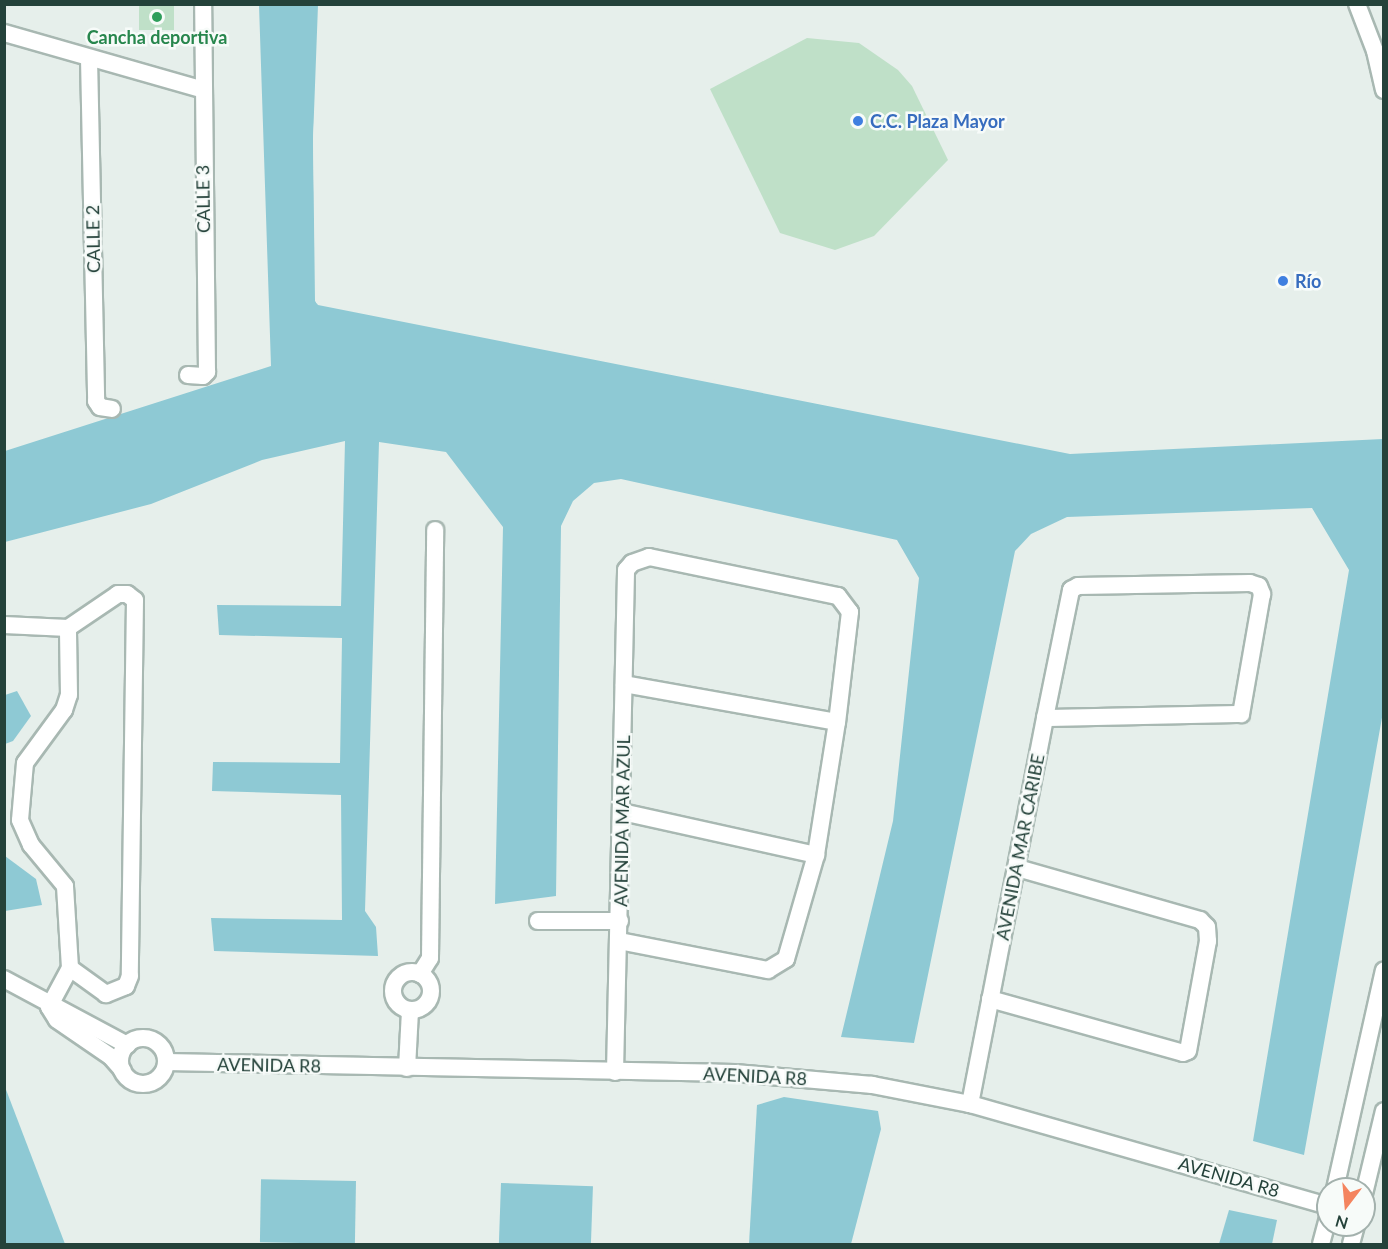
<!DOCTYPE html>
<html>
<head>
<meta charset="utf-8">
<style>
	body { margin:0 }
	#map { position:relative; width:1388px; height:1249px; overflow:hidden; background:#e6efeb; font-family:Lato,sans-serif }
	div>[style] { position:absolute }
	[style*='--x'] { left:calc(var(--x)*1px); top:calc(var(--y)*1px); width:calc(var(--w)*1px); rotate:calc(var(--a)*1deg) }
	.green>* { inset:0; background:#bfe0c8; transform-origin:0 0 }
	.water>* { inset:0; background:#8ec9d4; transform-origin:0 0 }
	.pier>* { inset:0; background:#e6efeb }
	.roads { filter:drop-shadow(2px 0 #a8b8b2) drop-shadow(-2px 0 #a8b8b2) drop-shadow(0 2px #a8b8b2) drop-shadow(0 -2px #a8b8b2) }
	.minor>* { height:16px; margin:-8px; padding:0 8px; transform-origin:8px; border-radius:8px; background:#fff }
	.minor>.ring { margin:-8px; padding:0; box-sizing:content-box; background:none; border:16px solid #fff; border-radius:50% }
	.dots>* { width:16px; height:16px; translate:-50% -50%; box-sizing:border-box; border:3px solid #f7fbf9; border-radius:50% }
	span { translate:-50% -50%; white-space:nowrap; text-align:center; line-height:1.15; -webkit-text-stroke:5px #f7fbf9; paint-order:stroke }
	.leisure-label { font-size:18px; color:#27864d; font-weight:700 }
	.shop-label { font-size:18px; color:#366cbe; font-weight:700 }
	.left { translate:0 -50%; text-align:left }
	.street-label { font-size:18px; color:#24423a }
	.frame { position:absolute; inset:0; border:6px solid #24423a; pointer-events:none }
	.north { position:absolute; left:1316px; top:1177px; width:60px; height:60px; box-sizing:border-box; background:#f7fbf9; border:2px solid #a3b1ad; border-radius:50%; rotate:196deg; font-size:16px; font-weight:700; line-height:24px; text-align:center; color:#24423a }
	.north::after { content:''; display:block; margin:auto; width:21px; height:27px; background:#f4845f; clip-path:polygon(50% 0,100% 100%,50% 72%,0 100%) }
</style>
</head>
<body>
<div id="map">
	<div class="green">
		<div style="left:139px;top:5px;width:35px;height:25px"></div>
		<div style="clip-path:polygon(807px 38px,859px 43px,898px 70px,912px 86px,948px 160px,874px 236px,835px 250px,780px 233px,710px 89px)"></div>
	</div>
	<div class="water">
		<div style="clip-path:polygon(259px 5px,318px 5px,313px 139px,315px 301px,318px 305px,1070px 454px,1383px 439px,1383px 712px,1304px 1155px,1253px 1141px,1349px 570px,1312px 508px,1067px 517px,1031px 534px,1015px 551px,914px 1043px,841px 1037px,893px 821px,919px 578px,897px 540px,621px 479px,594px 483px,573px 501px,561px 526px,556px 896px,495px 904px,503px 527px,446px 452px,379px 442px,365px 911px,376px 927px,378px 956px,214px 951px,211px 918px,342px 920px,341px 795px,212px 791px,213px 762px,340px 763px,342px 638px,219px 635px,217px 605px,341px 606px,345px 441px,262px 460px,151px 504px,5px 542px,5px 451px,271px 366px)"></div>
		<div style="clip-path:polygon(17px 691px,31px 716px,13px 741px,5px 744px,5px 695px)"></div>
		<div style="clip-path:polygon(5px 856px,36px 879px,42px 905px,5px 911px)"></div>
		<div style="clip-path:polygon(4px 1087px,5px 1087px,65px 1244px,5px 1244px)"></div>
		<div style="clip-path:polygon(784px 1097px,878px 1111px,881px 1129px,851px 1244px,749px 1244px,757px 1105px)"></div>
		<div style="left:356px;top:1181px;width:63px;height:95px;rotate:91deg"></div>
		<div style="left:501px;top:1183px;width:92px;height:61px;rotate:2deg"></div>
		<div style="clip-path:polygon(1229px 1210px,1277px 1220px,1272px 1244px,1219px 1244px)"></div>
	</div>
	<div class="pier">
		<div style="clip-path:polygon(321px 4px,317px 139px,318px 301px,814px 399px,814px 402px,316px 303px,313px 139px)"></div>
	</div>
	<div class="roads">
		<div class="minor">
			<div style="--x:1357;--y:4;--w:50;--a:69"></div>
			<div style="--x:1375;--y:51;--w:40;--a:77"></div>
			<div style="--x:4;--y:33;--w:205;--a:15.9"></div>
			<div style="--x:89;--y:58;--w:343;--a:88.8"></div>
			<div style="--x:96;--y:401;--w:7;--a:56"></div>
			<div style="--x:100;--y:407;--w:12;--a:9"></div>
			<div style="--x:188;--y:375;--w:15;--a:4"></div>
			<div style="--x:203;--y:376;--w:6;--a:-45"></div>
			<div style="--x:207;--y:372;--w:368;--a:-90.6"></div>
			<div style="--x:4;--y:625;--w:64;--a:2.7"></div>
			<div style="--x:68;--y:628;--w:60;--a:-34.2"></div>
			<div style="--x:118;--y:594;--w:9;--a:0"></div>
			<div style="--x:127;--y:594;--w:10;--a:37"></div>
			<div style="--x:135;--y:600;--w:376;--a:90.8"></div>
			<div style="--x:130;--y:976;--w:11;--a:112"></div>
			<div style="--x:126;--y:986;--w:22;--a:158"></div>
			<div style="--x:106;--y:994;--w:44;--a:-144.2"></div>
			<div style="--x:70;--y:968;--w:82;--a:-93.5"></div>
			<div style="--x:65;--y:886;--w:53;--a:-129.7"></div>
			<div style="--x:31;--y:845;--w:27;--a:-114"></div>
			<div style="--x:20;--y:820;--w:57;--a:-85"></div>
			<div style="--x:25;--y:763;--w:66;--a:-53.7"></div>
			<div style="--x:64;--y:710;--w:16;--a:-72"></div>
			<div style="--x:69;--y:695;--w:67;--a:-90.9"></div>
			<div style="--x:624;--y:684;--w:216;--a:10.1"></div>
			<div style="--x:622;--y:812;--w:199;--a:12.5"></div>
			<div style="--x:538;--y:921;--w:82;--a:0"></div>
			<div class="ring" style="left:393px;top:972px;width:22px;height:22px"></div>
			<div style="--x:420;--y:974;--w:19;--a:-58"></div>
			<div style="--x:430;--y:958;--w:428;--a:-89.3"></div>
			<div style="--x:4;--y:979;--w:140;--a:28.2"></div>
			<div style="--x:990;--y:999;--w:200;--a:15.6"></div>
			<div style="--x:1183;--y:1053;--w:5;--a:-22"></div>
			<div style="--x:1188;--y:1051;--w:112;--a:-79.7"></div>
			<div style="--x:1208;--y:941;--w:14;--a:-94"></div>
			<div style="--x:1207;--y:927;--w:10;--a:-135"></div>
			<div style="--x:1200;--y:920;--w:189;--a:-164.1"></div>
			<div style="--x:49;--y:1007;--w:15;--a:58"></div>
			<div style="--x:57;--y:1020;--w:65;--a:34.4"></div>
			<div style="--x:111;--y:1057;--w:18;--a:49"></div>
			<div style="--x:49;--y:1007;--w:44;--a:-61.7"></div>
			<div class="ring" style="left:120px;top:1038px;width:30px;height:30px"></div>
			<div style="--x:166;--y:1062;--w:569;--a:1.11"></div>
			<div style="--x:735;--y:1073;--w:138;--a:5"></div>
			<div style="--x:872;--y:1085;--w:100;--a:11"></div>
			<div style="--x:970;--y:1104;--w:372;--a:15.9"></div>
			<div style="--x:407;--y:1068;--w:58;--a:-87"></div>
			<div style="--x:615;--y:1072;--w:502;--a:-88.74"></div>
			<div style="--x:626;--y:570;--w:9;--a:-49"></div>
			<div style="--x:632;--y:563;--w:18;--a:-19"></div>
			<div style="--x:649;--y:557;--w:193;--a:11.7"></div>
			<div style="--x:838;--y:596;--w:20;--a:53"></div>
			<div style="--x:850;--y:612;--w:111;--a:96.7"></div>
			<div style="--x:837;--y:722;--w:135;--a:99"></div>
			<div style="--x:816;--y:855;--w:108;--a:106.1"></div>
			<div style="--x:786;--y:959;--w:21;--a:149"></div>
			<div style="--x:768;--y:970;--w:152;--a:-169"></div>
			<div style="--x:970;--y:1104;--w:393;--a:-79"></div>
			<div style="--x:1045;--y:718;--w:131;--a:-78.5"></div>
			<div style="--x:1071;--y:590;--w:8;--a:-30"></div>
			<div style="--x:1078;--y:586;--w:172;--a:-1"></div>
			<div style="--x:1250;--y:583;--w:9;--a:18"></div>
			<div style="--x:1259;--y:586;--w:9;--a:69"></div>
			<div style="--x:1262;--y:594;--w:122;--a:99.9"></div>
			<div style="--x:1241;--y:714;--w:196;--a:178.8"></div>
			<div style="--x:1335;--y:1189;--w:224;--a:-77.4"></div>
			<div style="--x:1364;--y:1194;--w:85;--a:-76.5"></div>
			<div style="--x:1321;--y:1244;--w:27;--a:-75"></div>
			<div style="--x:1351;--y:1244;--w:20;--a:-75"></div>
		</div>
	</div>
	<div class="dots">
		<div style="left:157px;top:17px;background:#2e9e5b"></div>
		<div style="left:858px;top:121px;background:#3f7fe0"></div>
		<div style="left:1283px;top:281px;background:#3f7fe0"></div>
	</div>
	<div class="leisure-label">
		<span style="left:157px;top:37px">Cancha deportiva</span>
	</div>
	<div class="shop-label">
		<span class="left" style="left:870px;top:121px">C.C. Plaza Mayor</span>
		<span class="left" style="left:1295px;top:281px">Río</span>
	</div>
	<div class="street-label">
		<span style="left:203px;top:199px;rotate:-91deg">CALLE 3</span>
		<span style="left:93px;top:239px;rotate:-91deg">CALLE 2</span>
		<span style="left:622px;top:821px;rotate:-89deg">AVENIDA MAR AZUL</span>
		<span style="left:1020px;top:847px;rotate:-79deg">AVENIDA MAR CARIBE</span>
		<span style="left:269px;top:1065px;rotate:1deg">AVENIDA R8</span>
		<span style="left:755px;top:1076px;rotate:3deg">AVENIDA R8</span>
		<span style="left:1229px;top:1177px;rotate:16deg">AVENIDA R8</span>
	</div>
	<div class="frame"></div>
	<div class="north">N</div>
</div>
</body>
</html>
